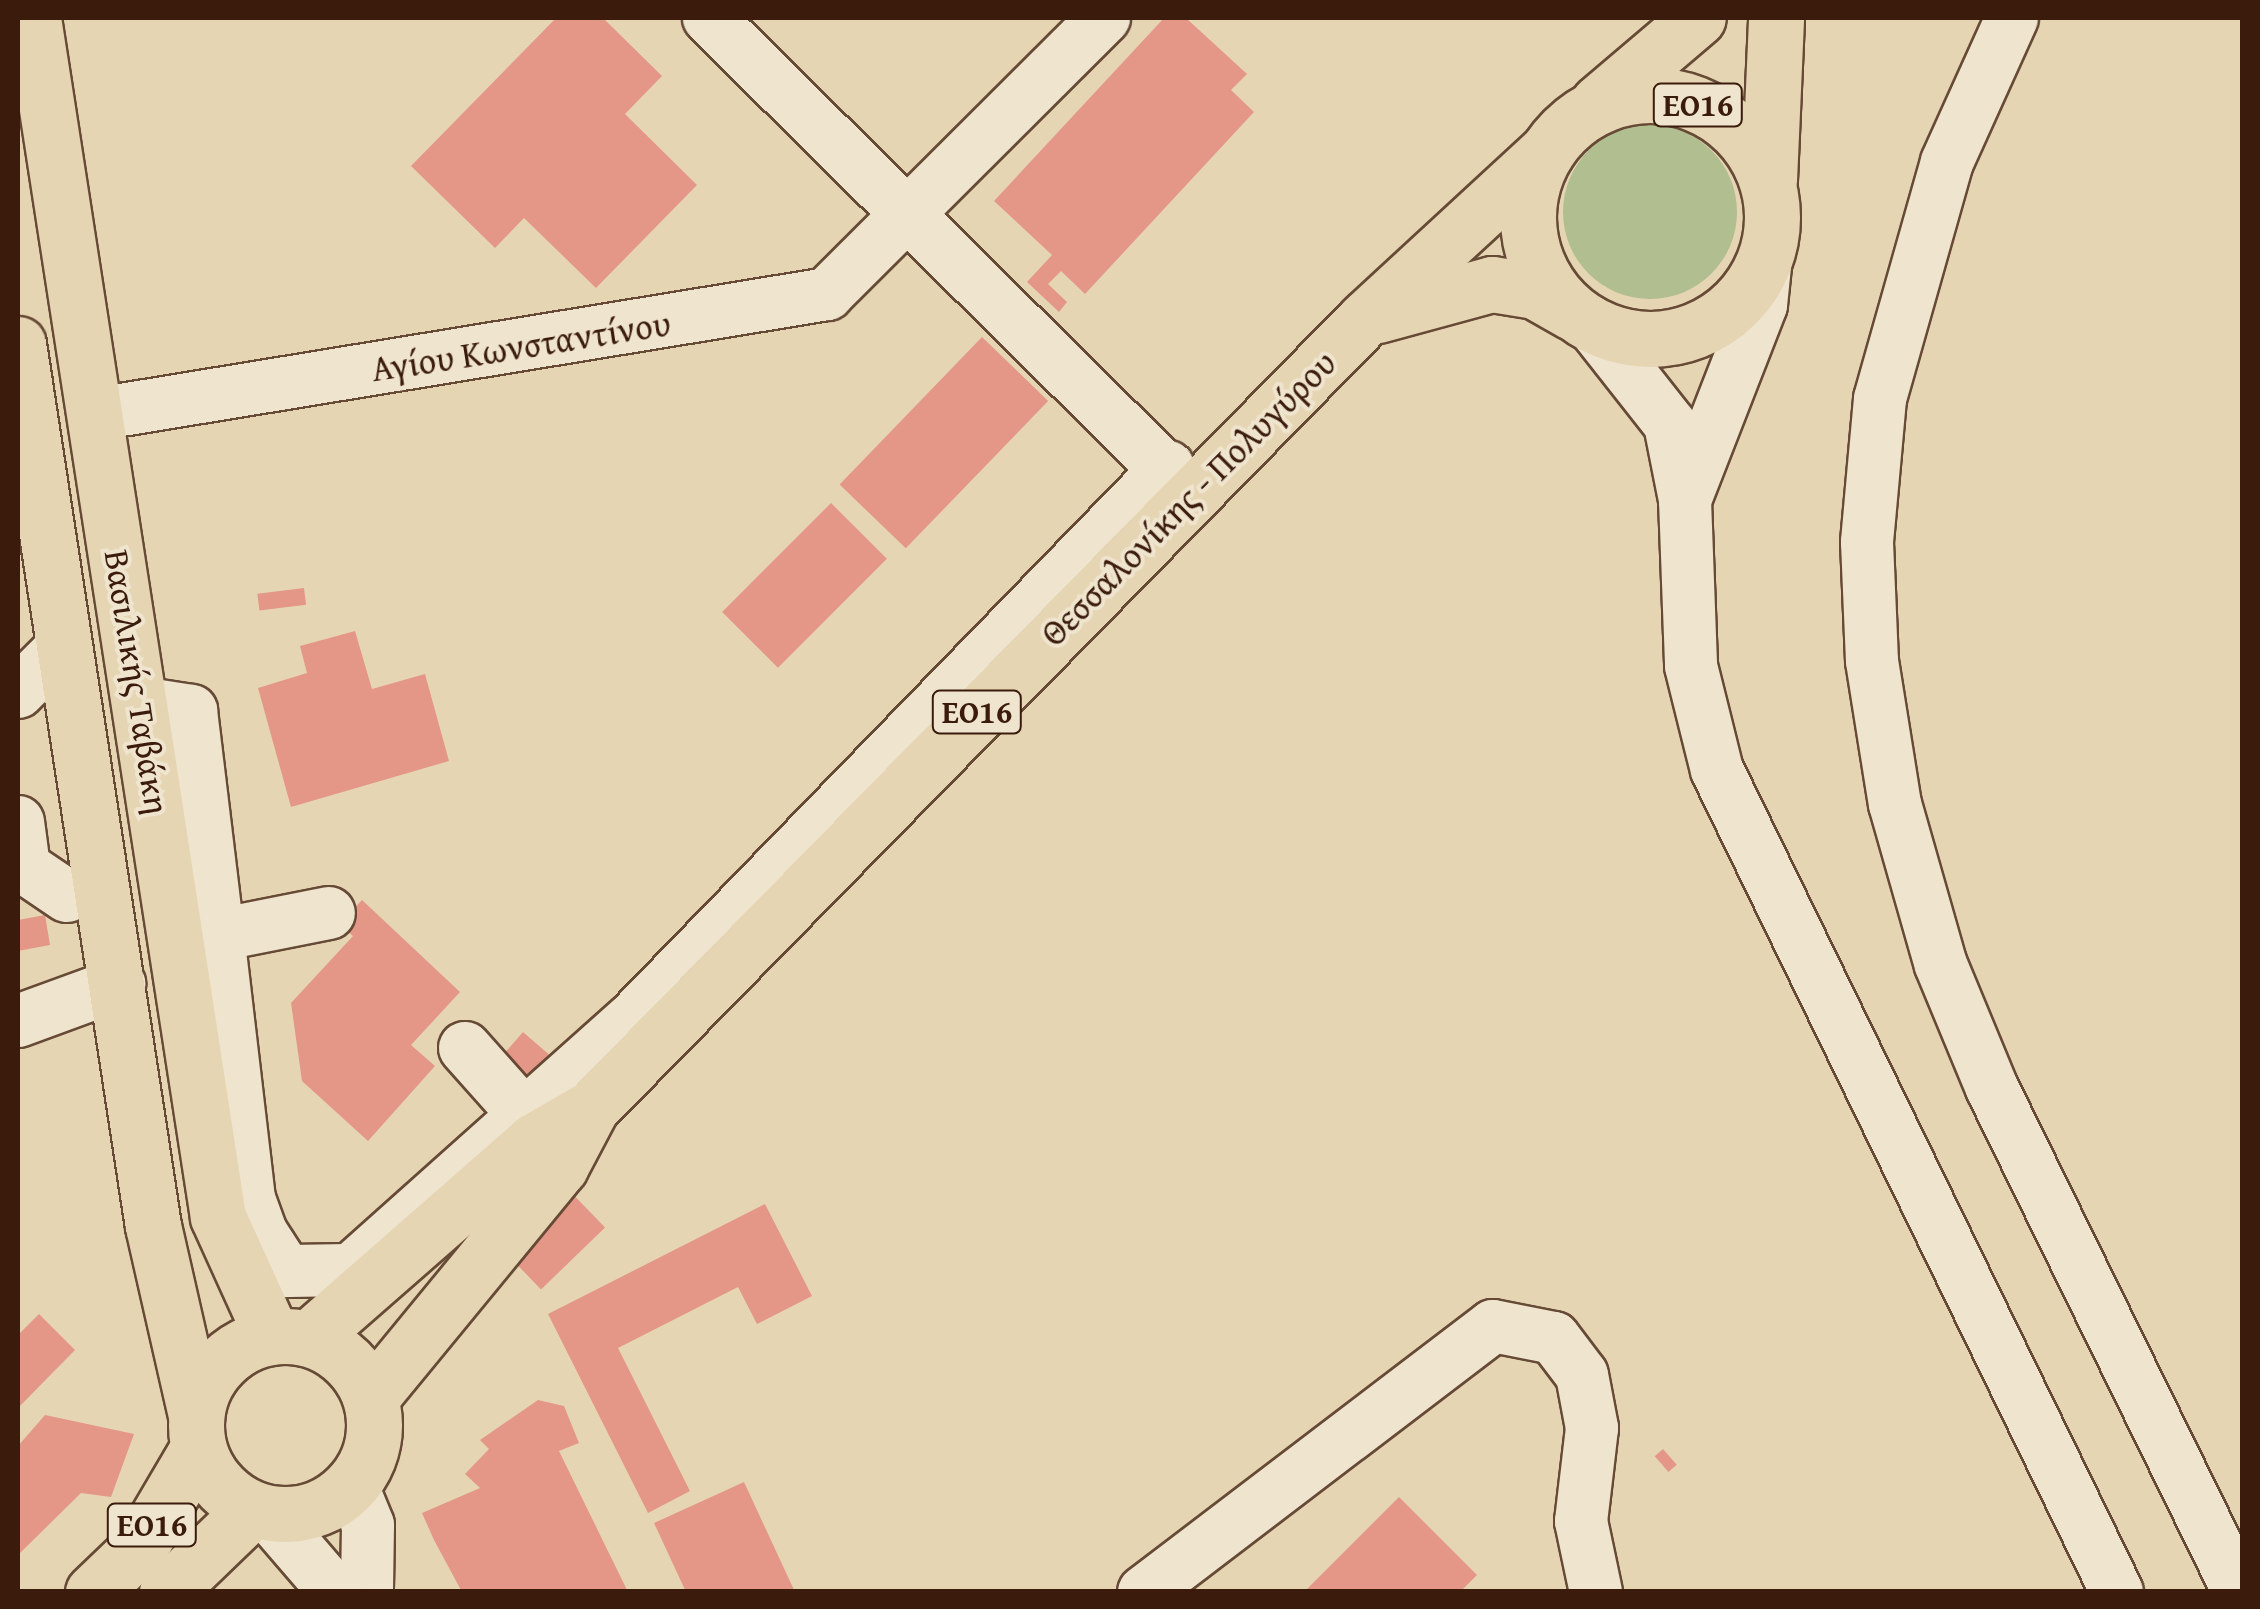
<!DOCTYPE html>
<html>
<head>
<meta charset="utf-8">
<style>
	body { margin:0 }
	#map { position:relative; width:2260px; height:1609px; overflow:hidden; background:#e6d5b3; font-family:"Gentium Book Plus",serif }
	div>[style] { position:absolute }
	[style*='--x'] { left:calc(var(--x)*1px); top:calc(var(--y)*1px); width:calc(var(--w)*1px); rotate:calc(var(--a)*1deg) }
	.green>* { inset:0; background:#b1be8f }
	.round { border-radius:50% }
	.building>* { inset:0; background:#e49787; transform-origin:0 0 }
	.roads { filter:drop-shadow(2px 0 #664a36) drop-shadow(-2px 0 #664a36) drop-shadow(0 2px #664a36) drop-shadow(0 -2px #664a36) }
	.minor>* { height:52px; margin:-26px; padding:0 26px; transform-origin:26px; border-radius:26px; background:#efe4ce }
	.major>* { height:55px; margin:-27.5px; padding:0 27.5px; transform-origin:27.5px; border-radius:27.5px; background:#e6d5b3 }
	.major>.ring { margin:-27.5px; padding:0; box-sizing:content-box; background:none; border:55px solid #e6d5b3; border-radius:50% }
	span { translate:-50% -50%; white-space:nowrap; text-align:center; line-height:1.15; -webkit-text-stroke:8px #efe4ce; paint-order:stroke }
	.shield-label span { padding:2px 8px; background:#efe4ce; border:2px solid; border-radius:8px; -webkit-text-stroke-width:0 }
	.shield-label { font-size:32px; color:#3b1c0c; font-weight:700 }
	.street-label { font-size:35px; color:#3b1c0c }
	.frame { position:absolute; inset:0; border:20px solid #3b1c0c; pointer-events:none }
</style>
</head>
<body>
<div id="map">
	<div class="green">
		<div class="round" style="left:1563px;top:125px;width:174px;height:174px"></div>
	</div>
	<div class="building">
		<div style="clip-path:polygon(556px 18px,603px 18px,662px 76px,625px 114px,697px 185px,596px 288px,524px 218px,495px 248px,411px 166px)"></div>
		<div style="clip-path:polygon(1164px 18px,1186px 18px,1247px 74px,1231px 90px,1254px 112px,1085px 294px,1061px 271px,1048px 284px,1067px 302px,1059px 312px,1027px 282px,1052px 255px,994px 201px)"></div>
		<div style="left:982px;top:337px;width:92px;height:205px;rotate:44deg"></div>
		<div style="left:831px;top:503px;width:79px;height:154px;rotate:45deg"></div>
		<div style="left:304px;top:588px;width:17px;height:47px;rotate:83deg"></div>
		<div style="clip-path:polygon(355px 631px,372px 689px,425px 674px,449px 761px,291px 807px,258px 688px,307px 673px,300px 646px)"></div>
		<div style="clip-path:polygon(362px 900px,460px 992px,411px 1045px,435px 1066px,368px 1141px,302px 1081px,291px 1003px,353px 936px,339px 924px)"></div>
		<div style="clip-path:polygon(45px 915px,50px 945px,18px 951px,18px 920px)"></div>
		<div style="left:523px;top:1032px;width:44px;height:46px;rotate:41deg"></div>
		<div style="left:562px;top:1183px;width:62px;height:89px;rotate:46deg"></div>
		<div style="clip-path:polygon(765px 1204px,812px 1296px,757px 1324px,738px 1287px,618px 1348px,690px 1491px,648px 1513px,548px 1314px)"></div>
		<div style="clip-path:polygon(39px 1314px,75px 1350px,18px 1408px,18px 1335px)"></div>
		<div style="clip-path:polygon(538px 1400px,564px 1406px,579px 1443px,559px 1451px,628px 1592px,462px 1592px,434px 1540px,422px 1513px,480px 1488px,465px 1474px,489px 1449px,480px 1440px)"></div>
		<div style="clip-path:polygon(45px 1415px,134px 1434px,111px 1497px,81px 1493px,18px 1555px,18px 1446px)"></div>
		<div style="left:1663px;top:1449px;width:21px;height:11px;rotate:49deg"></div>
		<div style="clip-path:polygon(744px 1482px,795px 1592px,686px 1592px,654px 1523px)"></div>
		<div style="clip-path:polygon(1399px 1497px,1477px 1575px,1460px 1592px,1304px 1592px)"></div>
	</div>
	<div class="roads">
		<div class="minor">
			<div style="--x:709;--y:18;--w:675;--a:44.7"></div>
			<div style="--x:2012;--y:18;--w:158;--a:114.3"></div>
			<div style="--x:1947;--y:162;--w:246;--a:105.8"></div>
			<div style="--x:1880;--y:399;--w:144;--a:95.2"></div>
			<div style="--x:1867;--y:542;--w:119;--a:87.6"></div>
			<div style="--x:1872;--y:661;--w:145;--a:80.9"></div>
			<div style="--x:1895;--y:804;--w:167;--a:74.1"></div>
			<div style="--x:1941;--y:965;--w:133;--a:67.5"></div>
			<div style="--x:1992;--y:1088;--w:561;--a:63.89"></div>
			<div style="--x:1592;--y:325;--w:126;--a:51.8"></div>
			<div style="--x:1670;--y:424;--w:77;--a:78.8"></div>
			<div style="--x:1685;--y:500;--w:166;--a:87.9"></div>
			<div style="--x:1691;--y:666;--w:107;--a:76"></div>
			<div style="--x:1717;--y:770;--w:914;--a:64.05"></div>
			<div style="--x:97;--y:414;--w:740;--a:-9.33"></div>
			<div style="--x:827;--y:294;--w:391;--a:-44.9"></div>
			<div style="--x:1685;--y:500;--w:209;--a:-68.7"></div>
			<div style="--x:1761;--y:305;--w:48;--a:-84.1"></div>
			<div style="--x:18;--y:692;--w:66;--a:-45"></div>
			<div style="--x:140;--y:703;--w:52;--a:8.9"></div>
			<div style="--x:191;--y:711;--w:226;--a:83.1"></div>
			<div style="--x:218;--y:935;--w:113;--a:-11.2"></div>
			<div style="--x:18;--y:822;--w:45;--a:82.4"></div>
			<div style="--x:24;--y:867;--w:52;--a:34"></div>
			<div style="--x:173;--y:921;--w:47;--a:17.3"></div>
			<div style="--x:218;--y:935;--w:266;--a:83.3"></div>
			<div style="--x:249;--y:1199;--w:37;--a:70"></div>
			<div style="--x:262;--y:1234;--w:44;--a:57"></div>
			<div style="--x:286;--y:1271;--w:65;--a:-0.9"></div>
			<div style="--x:351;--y:1270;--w:375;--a:-41.8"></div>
			<div style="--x:631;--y:1020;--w:771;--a:-45.84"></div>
			<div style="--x:18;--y:1021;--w:108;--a:-20.1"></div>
			<div style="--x:465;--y:1048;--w:87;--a:48.3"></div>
			<div style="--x:352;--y:1486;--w:42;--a:67.7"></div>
			<div style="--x:368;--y:1525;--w:67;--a:90.9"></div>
			<div style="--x:268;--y:1514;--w:103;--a:49.3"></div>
			<div style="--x:1144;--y:1592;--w:439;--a:-37.3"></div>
			<div style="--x:1493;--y:1326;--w:62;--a:11.1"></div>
			<div style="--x:1554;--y:1338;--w:46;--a:52.9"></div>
			<div style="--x:1582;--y:1375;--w:54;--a:79.3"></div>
			<div style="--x:1592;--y:1428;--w:94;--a:96.7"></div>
			<div style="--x:1581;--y:1521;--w:73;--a:78.1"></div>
		</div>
		<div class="major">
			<div style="--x:33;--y:18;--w:1213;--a:81.23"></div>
			<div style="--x:218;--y:1217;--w:131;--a:65.6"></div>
			<div class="ring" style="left:1528px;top:95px;width:189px;height:189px"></div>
			<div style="--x:1598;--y:103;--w:131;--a:-40.4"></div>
			<div style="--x:1769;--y:180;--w:162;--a:-87.5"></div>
			<div style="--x:1378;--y:315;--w:118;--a:-15.2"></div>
			<div style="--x:1492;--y:284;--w:44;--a:9.2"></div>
			<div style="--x:1535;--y:291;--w:43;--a:29.6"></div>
			<div style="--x:18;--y:344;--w:892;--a:81.3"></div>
			<div style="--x:153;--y:1226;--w:194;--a:77.2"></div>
			<div class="ring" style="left:196px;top:1336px;width:123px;height:123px"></div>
			<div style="--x:309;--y:1338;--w:299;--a:-41.2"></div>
			<div style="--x:534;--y:1141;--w:66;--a:-30.1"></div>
			<div style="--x:591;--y:1108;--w:1105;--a:-45.55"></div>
			<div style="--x:1365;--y:319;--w:248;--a:-42.7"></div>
			<div style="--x:371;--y:1397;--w:298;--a:-50.6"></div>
			<div style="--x:560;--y:1167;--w:64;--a:-62.2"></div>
			<div style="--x:93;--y:1592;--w:65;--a:-43.8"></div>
			<div style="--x:140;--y:1547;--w:115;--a:-59.6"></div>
			<div style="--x:167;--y:1592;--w:120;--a:-44"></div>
		</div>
	</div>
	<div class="shield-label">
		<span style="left:1698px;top:105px">ΕΟ16</span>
		<span style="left:977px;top:712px">ΕΟ16</span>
		<span style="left:152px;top:1525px">ΕΟ16</span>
	</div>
	<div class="street-label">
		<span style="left:521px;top:346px;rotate:-9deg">Αγίου Κωνσταντίνου</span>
		<span style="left:1188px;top:498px;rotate:-45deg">Θεσσαλονίκης - Πολυγύρου</span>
		<span style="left:137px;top:682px;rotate:81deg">Βασιλικής Ταβάκη</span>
	</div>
	<div class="frame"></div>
</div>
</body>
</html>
